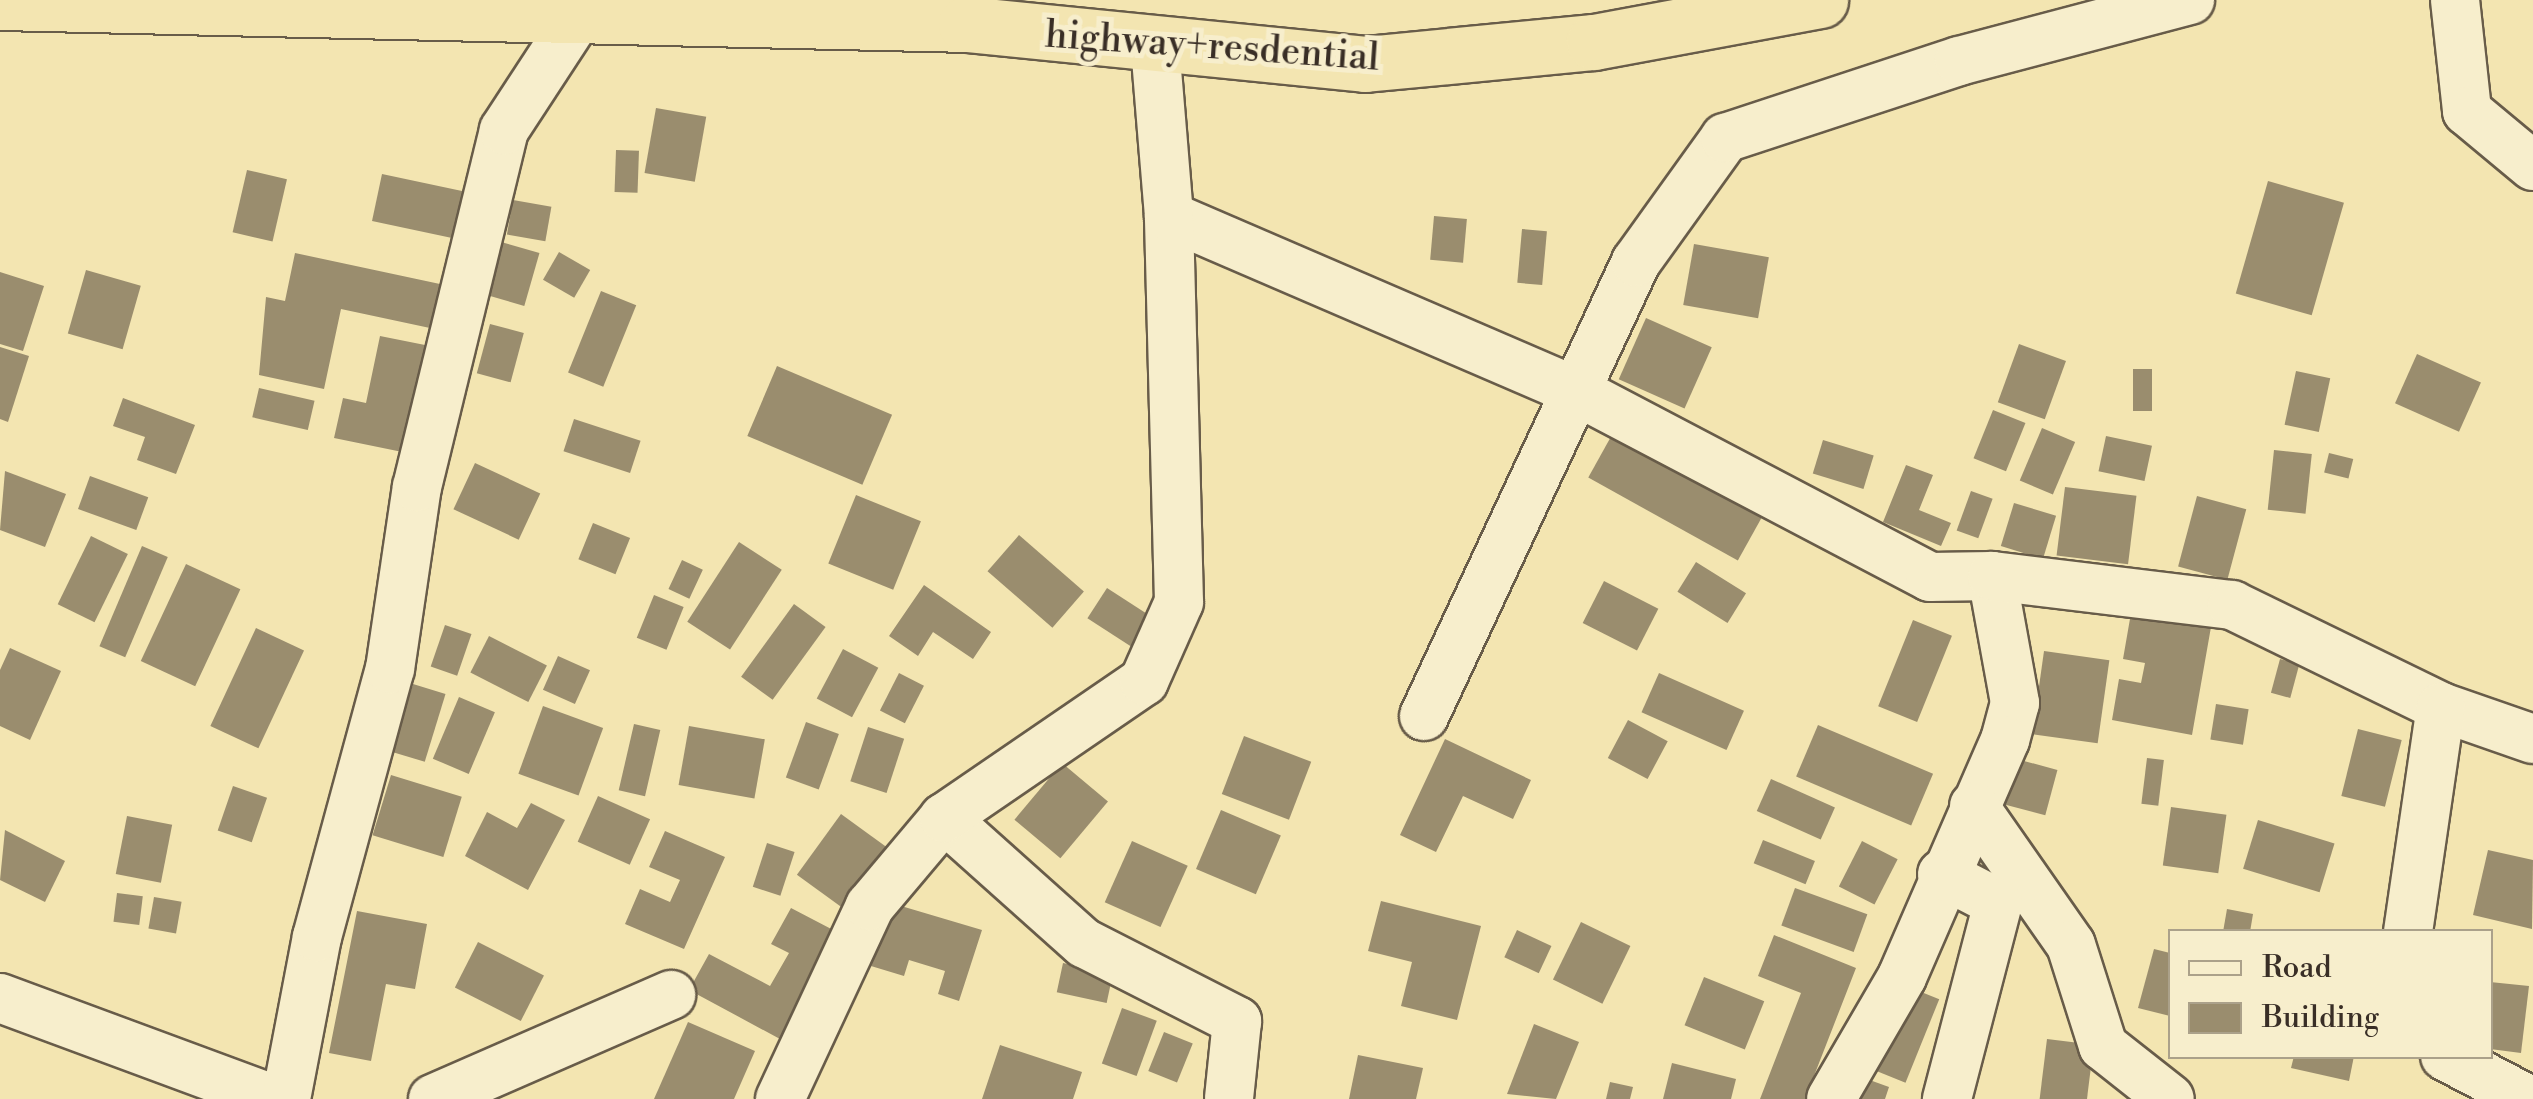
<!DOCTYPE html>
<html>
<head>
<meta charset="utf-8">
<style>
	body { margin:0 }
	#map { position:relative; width:2533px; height:1099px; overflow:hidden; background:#f3e5b1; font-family:"Libre Bodoni",serif }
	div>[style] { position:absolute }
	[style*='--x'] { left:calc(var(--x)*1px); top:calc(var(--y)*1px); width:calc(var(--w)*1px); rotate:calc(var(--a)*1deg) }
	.building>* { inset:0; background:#9a8d6e; transform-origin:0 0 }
	.roads { filter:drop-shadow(2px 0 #685c49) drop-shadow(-2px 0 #685c49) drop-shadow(0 2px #685c49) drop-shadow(0 -2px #685c49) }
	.minor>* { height:48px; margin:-24px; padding:0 24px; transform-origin:24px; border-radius:24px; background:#f7eecc }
	.trunk>* { height:55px; margin:-27.5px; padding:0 27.5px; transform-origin:27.5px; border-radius:27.5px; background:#f3e5b1 }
	span { translate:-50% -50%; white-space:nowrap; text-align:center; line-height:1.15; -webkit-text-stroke:10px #f7eecc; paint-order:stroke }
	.street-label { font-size:38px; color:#392e26 }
	.legend { position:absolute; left:2168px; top:929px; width:325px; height:130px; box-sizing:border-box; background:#f7eecc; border:2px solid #aba18a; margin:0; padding:12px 18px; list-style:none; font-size:30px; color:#392e26 }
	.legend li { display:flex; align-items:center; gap:20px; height:50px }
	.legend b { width:50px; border:2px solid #aba18a }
</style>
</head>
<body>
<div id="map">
	<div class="building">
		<div style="left:656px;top:108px;width:51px;height:66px;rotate:10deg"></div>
		<div style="left:616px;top:150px;width:23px;height:42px;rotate:2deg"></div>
		<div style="left:247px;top:170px;width:41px;height:64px;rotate:13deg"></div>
		<div style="left:382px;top:174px;width:83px;height:48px;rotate:12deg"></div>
		<div style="left:2268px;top:181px;width:79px;height:117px;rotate:16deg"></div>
		<div style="left:513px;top:200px;width:39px;height:35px;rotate:10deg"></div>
		<div style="left:1434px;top:216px;width:33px;height:44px;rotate:5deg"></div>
		<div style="left:1522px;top:229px;width:25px;height:54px;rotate:5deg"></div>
		<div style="left:501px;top:242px;width:40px;height:55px;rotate:16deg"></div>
		<div style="left:1694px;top:244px;width:76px;height:62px;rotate:10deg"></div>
		<div style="left:559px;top:252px;width:36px;height:32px;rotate:30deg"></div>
		<div style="clip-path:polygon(295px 253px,454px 287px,444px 331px,341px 309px,324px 389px,259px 375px,266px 297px,285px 301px)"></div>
		<div style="left:86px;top:270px;width:57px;height:66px;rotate:16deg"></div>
		<div style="clip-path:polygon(0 272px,44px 286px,23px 351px,0 344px)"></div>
		<div style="left:601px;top:291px;width:38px;height:88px;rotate:22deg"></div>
		<div style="left:1646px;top:318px;width:72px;height:67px;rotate:24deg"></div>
		<div style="left:490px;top:324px;width:35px;height:51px;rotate:15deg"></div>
		<div style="clip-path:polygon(380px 336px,440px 348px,417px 455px,334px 438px,343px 398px,366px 403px)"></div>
		<div style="left:2019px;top:344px;width:50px;height:62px;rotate:20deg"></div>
		<div style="clip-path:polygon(0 347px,29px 356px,8px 422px,0 419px)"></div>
		<div style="left:2417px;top:354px;width:70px;height:54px;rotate:24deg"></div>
		<div style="left:777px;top:366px;width:125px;height:76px;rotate:23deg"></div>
		<div style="left:2152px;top:369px;width:42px;height:19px;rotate:90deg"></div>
		<div style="left:2296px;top:371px;width:35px;height:55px;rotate:12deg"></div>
		<div style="left:259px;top:388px;width:57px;height:30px;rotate:13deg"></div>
		<div style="clip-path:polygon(123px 398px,195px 425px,176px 474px,137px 460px,145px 437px,113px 426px)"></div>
		<div style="left:1993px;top:410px;width:35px;height:52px;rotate:22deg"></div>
		<div style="left:574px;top:419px;width:70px;height:34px;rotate:18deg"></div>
		<div style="left:2042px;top:428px;width:36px;height:57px;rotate:23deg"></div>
		<div style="left:1613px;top:433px;width:171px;height:51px;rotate:29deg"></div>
		<div style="left:2106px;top:436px;width:47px;height:36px;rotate:12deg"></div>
		<div style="left:1823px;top:440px;width:53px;height:35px;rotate:17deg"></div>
		<div style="left:2274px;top:450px;width:38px;height:60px;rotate:6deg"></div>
		<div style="left:2329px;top:453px;width:25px;height:20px;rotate:14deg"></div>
		<div style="left:475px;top:463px;width:72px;height:51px;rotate:25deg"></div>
		<div style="clip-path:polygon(1906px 465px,1933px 475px,1919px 510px,1951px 523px,1941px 546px,1883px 522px)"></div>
		<div style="clip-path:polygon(5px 471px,66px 494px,45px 547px,0 530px)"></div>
		<div style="left:90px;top:476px;width:62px;height:35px;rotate:20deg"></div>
		<div style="left:2065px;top:487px;width:72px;height:69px;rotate:7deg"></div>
		<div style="left:1971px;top:491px;width:23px;height:42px;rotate:20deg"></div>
		<div style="left:856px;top:495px;width:70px;height:74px;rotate:22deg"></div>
		<div style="left:2197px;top:496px;width:51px;height:73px;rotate:15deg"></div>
		<div style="left:2014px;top:503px;width:44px;height:45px;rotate:17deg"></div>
		<div style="left:593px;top:523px;width:40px;height:39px;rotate:22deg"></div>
		<div style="left:1019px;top:535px;width:86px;height:48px;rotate:41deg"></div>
		<div style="left:91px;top:536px;width:41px;height:76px;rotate:26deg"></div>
		<div style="left:739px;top:542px;width:51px;height:95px;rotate:33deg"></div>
		<div style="left:142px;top:546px;width:28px;height:109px;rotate:23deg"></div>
		<div style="left:682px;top:560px;width:23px;height:32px;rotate:25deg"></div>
		<div style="left:1696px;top:562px;width:59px;height:35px;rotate:32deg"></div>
		<div style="left:186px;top:564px;width:60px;height:107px;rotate:25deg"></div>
		<div style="left:1604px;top:581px;width:61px;height:47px;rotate:27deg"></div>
		<div style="clip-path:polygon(924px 585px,991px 632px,973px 659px,933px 632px,918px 656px,889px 636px)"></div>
		<div style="left:1107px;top:588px;width:53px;height:36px;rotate:33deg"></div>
		<div style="left:654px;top:595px;width:32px;height:46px;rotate:22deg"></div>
		<div style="left:794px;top:604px;width:39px;height:90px;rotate:36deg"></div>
		<div style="clip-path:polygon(2131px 613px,2211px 627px,2192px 735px,2112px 720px,2119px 679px,2141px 683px,2145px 663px,2123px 659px)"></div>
		<div style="left:1913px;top:620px;width:42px;height:93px;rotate:22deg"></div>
		<div style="left:445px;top:625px;width:28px;height:44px;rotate:19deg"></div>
		<div style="left:256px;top:628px;width:53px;height:108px;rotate:25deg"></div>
		<div style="left:489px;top:636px;width:65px;height:41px;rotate:27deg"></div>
		<div style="clip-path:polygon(10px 648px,61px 671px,30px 740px,0 726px,0 670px)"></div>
		<div style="left:843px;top:649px;width:40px;height:56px;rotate:28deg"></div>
		<div style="left:2044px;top:651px;width:66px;height:84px;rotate:8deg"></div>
		<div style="left:558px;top:656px;width:35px;height:37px;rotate:24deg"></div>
		<div style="left:2280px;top:659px;width:20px;height:35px;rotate:15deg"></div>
		<div style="left:899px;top:673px;width:28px;height:42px;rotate:27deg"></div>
		<div style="left:1659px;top:673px;width:93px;height:43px;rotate:24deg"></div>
		<div style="left:413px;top:684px;width:34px;height:71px;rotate:17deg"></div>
		<div style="left:459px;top:697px;width:39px;height:67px;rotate:23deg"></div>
		<div style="left:2216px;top:704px;width:33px;height:36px;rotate:9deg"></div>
		<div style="left:543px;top:706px;width:64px;height:72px;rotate:20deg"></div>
		<div style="left:1628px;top:720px;width:45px;height:43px;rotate:28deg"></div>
		<div style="left:806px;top:722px;width:35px;height:59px;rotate:20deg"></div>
		<div style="left:634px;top:724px;width:27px;height:68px;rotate:13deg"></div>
		<div style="left:1818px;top:725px;width:125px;height:56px;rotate:23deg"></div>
		<div style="left:689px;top:726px;width:77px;height:60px;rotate:10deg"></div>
		<div style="left:868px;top:727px;width:38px;height:57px;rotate:18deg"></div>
		<div style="left:2358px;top:729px;width:45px;height:69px;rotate:14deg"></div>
		<div style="left:1244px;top:736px;width:72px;height:62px;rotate:21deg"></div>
		<div style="clip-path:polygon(1445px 739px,1531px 780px,1513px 819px,1463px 796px,1436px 852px,1400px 835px)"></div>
		<div style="left:2013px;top:758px;width:46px;height:47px;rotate:15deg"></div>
		<div style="left:2147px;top:758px;width:17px;height:46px;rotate:7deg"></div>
		<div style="left:1062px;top:763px;width:60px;height:74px;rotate:40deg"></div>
		<div style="left:391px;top:775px;width:74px;height:63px;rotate:17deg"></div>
		<div style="left:1771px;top:779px;width:70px;height:35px;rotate:24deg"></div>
		<div style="left:233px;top:786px;width:36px;height:47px;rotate:19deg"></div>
		<div style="left:598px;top:796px;width:57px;height:50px;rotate:24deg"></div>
		<div style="clip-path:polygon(531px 803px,565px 820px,528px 890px,465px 856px,487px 812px,517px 828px)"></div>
		<div style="left:2171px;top:807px;width:56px;height:59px;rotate:8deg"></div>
		<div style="left:1221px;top:810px;width:65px;height:64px;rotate:23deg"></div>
		<div style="left:841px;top:814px;width:57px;height:75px;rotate:36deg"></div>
		<div style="left:127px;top:816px;width:46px;height:59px;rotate:11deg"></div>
		<div style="left:2258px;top:820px;width:80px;height:51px;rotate:17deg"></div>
		<div style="clip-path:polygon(5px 830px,65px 861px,45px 902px,0 880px)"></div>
		<div style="clip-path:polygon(665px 831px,725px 857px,684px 949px,625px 924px,640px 889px,670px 902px,680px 880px,649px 867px)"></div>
		<div style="left:1763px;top:840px;width:56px;height:25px;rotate:22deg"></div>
		<div style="left:1132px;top:841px;width:61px;height:67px;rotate:24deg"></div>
		<div style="left:1862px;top:841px;width:40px;height:51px;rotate:27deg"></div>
		<div style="left:767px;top:843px;width:29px;height:46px;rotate:18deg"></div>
		<div style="clip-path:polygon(2488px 850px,2533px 860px,2532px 929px,2473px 915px)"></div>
		<div style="left:1795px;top:888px;width:77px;height:40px;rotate:20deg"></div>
		<div style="left:117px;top:893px;width:26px;height:29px;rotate:7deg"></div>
		<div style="left:154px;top:897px;width:28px;height:32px;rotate:10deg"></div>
		<div style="clip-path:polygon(1381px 901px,1481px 926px,1457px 1020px,1401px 1006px,1412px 962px,1368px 951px)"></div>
		<div style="clip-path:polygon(891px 903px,982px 930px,959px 1001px,938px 994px,945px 971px,909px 960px,904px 976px,871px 966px)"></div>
		<div style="clip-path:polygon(791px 908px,837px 932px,780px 1039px,689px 990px,709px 954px,770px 986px,789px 953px,771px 944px)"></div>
		<div style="clip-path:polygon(2227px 909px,2253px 914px,2250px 932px,2223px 932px)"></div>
		<div style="clip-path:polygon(357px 911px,427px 924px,415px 989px,386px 984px,371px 1061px,329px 1053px)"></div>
		<div style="left:1581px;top:922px;width:55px;height:64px;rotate:26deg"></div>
		<div style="left:1517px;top:930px;width:38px;height:30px;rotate:25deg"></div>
		<div style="clip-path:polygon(1774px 935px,1856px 968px,1805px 1099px,1760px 1099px,1801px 993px,1758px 976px)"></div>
		<div style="left:478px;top:942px;width:74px;height:51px;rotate:27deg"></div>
		<div style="clip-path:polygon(2154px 949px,2170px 953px,2170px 1016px,2138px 1008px)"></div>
		<div style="left:1063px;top:963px;width:51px;height:30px;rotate:12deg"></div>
		<div style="left:1704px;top:977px;width:65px;height:52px;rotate:22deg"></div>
		<div style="clip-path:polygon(2490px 982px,2529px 986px,2521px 1053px,2490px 1049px)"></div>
		<div style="left:1904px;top:985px;width:38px;height:90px;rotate:22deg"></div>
		<div style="left:1122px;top:1008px;width:37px;height:59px;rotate:20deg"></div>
		<div style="clip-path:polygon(688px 1022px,755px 1051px,734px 1099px,654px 1099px)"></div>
		<div style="clip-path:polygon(1534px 1024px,1579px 1042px,1556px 1099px,1507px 1094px)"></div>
		<div style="left:1164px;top:1032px;width:31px;height:42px;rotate:22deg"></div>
		<div style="left:2047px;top:1039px;width:47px;height:61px;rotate:7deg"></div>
		<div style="clip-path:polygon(1000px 1045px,1082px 1072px,1073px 1099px,982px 1099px)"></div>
		<div style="clip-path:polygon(1358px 1055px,1423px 1068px,1416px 1099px,1349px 1099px)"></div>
		<div style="clip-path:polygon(2294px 1056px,2354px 1056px,2349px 1081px,2291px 1068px)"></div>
		<div style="clip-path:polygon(1672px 1063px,1736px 1079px,1731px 1099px,1663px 1099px)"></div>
		<div style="clip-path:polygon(1853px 1074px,1889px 1087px,1885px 1099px,1844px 1099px)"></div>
		<div style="clip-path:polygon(1610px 1082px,1633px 1087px,1630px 1099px,1606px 1099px)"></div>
	</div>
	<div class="roads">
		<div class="minor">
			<div style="--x:2455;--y:0;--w:112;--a:83.8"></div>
			<div style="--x:2467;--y:111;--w:86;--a:39.8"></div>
			<div style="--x:1169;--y:216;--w:443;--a:23.3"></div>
			<div style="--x:1576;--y:391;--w:400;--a:27.7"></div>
			<div style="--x:1930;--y:577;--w:62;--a:-0.9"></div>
			<div style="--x:1992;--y:576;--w:129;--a:79.7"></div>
			<div style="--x:2015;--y:703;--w:38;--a:105"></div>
			<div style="--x:2005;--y:740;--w:258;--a:113.5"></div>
			<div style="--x:1902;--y:977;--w:141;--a:120.2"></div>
			<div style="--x:1992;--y:576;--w:242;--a:6.9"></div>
			<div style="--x:2232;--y:605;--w:233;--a:26"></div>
			<div style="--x:2441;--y:707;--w:97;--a:19.2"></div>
			<div style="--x:1424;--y:716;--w:501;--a:-64.97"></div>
			<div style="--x:1636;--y:262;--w:153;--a:-54.3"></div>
			<div style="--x:1725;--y:138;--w:246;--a:-18.2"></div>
			<div style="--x:1959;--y:61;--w:239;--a:-14.8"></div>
			<div style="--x:1974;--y:806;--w:169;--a:55.1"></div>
			<div style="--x:2071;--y:945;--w:106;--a:72.4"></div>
			<div style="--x:2103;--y:1046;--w:85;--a:38.3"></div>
			<div style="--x:944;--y:818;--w:188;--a:41.8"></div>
			<div style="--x:1084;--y:943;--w:172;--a:27"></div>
			<div style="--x:1237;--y:1021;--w:78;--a:95.9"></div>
			<div style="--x:1942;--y:874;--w:63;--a:27.4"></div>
			<div style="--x:1998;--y:903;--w:203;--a:104.6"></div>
			<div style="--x:2408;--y:932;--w:227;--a:-81.7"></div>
			<div style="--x:0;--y:998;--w:291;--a:20.3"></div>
			<div style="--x:2445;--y:1056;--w:93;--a:27.7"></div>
			<div style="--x:286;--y:1099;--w:165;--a:-79.2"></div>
			<div style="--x:317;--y:937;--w:278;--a:-74.8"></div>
			<div style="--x:390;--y:669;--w:184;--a:-81.6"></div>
			<div style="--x:417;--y:487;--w:367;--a:-76.3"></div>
			<div style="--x:504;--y:130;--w:155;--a:-56.8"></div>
			<div style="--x:433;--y:1099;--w:260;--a:-23.6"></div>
			<div style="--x:780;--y:1099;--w:213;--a:-65"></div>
			<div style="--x:870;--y:906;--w:115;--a:-49.9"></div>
			<div style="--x:944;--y:818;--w:242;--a:-34.4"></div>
			<div style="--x:1144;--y:681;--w:86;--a:-66.1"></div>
			<div style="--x:1179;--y:602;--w:386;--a:-91.5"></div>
			<div style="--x:1169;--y:216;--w:170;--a:-94.7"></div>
		</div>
		<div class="trunk">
			<div style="--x:0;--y:2;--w:966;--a:1.3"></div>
			<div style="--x:966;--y:24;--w:401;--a:5.7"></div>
			<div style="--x:1365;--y:64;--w:230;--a:-5.5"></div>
			<div style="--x:1594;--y:42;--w:230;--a:-10.5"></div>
		</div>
	</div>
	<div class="street-label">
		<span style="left:1212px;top:47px;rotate:4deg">highway+resdential</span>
	</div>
	<ul class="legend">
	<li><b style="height:12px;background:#f7eecc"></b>Road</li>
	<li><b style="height:28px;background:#9a8d6e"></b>Building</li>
	</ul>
</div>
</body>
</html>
